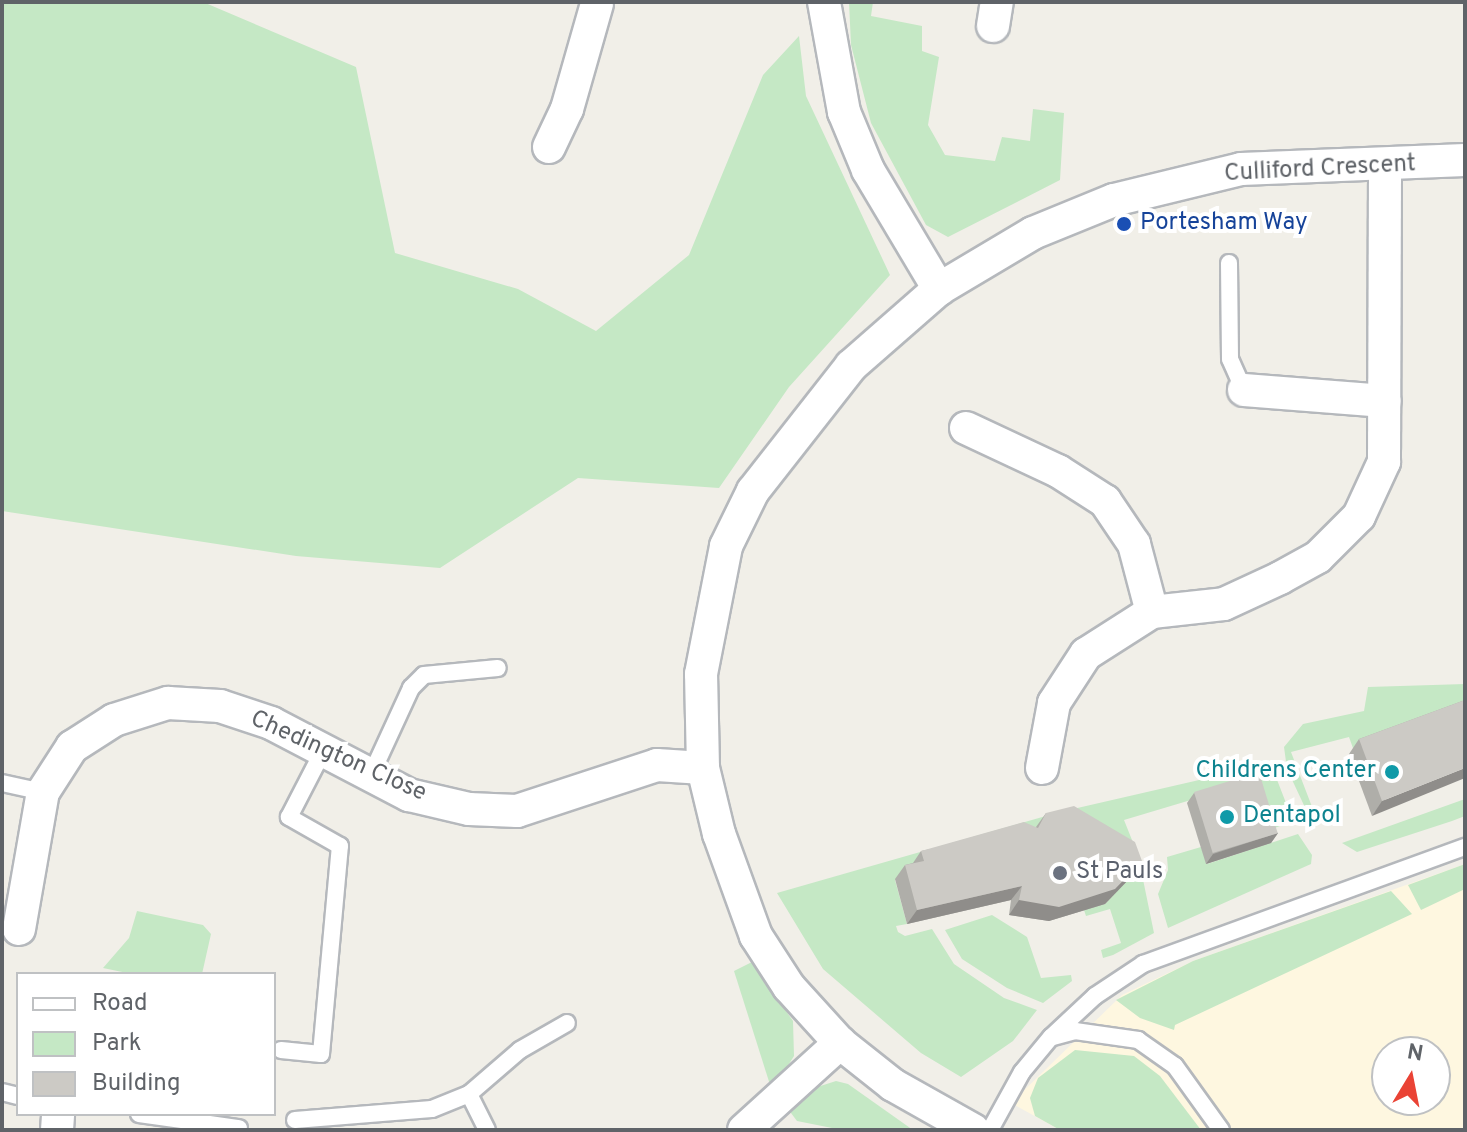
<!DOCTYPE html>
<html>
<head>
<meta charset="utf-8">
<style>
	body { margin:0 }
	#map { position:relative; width:1467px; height:1132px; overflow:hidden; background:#f1efe8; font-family:Overpass,sans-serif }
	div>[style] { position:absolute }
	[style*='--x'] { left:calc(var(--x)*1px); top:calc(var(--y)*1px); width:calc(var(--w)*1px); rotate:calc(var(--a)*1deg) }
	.commercial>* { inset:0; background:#fef7e0 }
	.green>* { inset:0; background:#c5e8c5 }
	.roads { filter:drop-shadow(2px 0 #b5b8bc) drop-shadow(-2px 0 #b5b8bc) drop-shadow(0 2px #b5b8bc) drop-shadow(0 -2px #b5b8bc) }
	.service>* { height:16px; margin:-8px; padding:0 8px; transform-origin:8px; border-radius:8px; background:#fff }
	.minor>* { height:32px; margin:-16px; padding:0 16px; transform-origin:16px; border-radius:16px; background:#fff }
	.wall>* { inset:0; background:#afaea9 }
	.shaded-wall>* { inset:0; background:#8f8d8a }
	.building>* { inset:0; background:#cccac5; transform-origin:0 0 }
	.dots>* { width:22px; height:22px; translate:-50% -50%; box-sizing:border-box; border:4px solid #fff; border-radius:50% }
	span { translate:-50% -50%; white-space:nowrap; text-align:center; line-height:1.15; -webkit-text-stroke:8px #fff; paint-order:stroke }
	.street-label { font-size:24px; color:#5f6368 }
	.transit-label { font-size:24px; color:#164399 }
	.left { translate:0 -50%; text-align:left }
	.culture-label { font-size:24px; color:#0d838f }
	.right { translate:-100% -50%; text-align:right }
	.worship-label { font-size:24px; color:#5b616d }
	.frame { position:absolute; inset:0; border:4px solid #5f6368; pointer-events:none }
	.legend { position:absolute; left:16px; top:972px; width:260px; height:144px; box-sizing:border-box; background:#fff; border:2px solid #bfc1c3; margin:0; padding:10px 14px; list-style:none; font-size:24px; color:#5f6368 }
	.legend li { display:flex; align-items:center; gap:16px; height:40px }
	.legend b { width:40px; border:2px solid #bfc1c3 }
	.north { position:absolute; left:1371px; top:1036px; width:80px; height:80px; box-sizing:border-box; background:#fff; border:2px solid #bfc1c3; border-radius:50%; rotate:10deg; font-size:22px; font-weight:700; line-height:32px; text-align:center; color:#5f6368 }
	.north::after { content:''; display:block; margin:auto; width:28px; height:36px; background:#ea4335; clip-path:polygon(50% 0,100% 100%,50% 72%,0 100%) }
</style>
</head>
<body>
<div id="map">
	<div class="commercial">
		<div style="clip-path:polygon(evenodd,1465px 864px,1465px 1130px,1060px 1130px,1011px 1103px,1122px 995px,1193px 961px,1465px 864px,1387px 1052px,1435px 1052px,1435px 1100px,1387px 1100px,1387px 1052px)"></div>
	</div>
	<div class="green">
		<div style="clip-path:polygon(2px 2px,203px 2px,356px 67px,395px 253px,518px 289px,596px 331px,689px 255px,763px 75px,799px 36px,806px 96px,890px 275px,789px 387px,719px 488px,578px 478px,440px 568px,296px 556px,2px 511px)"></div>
		<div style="clip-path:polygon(849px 2px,873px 2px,871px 16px,922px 26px,922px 51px,939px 57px,928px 125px,945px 155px,995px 161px,1002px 137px,1030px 141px,1033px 109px,1064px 113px,1060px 180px,948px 237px,926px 225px,871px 123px,851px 45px)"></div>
		<div style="clip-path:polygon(1465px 684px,1465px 710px,1354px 751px,1349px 737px,1291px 752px,1314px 812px,1309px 816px,1287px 769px,1284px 747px,1303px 724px,1364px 711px,1368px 687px)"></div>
		<div style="clip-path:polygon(1260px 766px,1274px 772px,1293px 821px,1267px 831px,1251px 782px,1124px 820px,1138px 855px,1154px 933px,1113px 955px,1103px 958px,1101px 950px,1121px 943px,1110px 909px,1086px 916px,1084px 910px,1105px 904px,1131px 876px,895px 880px,907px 924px,896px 926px,898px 932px,905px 936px,932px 929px,954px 964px,1004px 998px,1037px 1010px,1013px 1041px,961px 1077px,921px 1053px,823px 969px,777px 893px,1060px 812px)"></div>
		<div style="clip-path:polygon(1465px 799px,1465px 816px,1452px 821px,1357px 852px,1342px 843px)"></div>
		<div style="clip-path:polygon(1298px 834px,1312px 855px,1311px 864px,1168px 928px,1158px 894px,1168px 870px,1167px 857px,1201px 847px,1207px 864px)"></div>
		<div style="clip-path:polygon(1465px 864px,1465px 889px,1421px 910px,1408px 885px)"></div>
		<div style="clip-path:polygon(1391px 891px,1412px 914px,1175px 1025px,1174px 1030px,1140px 1018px,1116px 1000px,1193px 961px)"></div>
		<div style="clip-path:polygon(137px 911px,203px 925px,211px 934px,202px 974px,132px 974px,103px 968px,129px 938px)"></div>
		<div style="clip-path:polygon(992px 915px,1027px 937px,1041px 978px,1071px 975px,1072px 981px,1043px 1003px,1007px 988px,962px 959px,945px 930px)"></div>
		<div style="clip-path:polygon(752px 962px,793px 1021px,794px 1056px,772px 1091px,734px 971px)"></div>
		<div style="clip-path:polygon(1075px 1050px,1134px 1056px,1160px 1076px,1201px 1130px,1060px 1130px,1035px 1116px,1030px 1098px,1038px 1078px)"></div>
		<div style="clip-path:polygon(836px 1081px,848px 1084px,913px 1130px,842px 1130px,797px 1121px,788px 1109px,808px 1090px)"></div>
	</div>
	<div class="roads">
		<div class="service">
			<div style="--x:1229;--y:263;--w:96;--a:89.4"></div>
			<div style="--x:1230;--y:359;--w:34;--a:66"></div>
			<div style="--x:371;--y:775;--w:96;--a:-65.3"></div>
			<div style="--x:411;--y:688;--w:18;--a:-45"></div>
			<div style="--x:424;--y:675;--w:74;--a:-5.4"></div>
			<div style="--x:2;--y:783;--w:42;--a:12.4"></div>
			<div style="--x:1053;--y:1037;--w:23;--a:-15"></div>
			<div style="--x:1075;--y:1031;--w:64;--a:8.1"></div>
			<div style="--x:1138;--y:1040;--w:45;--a:35.1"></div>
			<div style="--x:1175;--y:1066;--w:79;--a:54.3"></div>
			<div style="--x:281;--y:1050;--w:40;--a:5.7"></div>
			<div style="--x:321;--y:1054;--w:209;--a:-84.8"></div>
			<div style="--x:340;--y:846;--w:59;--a:-150.4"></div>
			<div style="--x:289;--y:817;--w:74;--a:-62.7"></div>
			<div style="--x:2;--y:1092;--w:16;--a:14"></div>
			<div style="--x:469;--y:1094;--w:40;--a:63.4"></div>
			<div style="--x:139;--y:1114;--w:101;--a:8"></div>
			<div style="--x:295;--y:1120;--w:137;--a:-4.6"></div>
			<div style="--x:432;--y:1109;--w:40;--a:-22"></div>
			<div style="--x:469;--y:1094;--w:67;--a:-40.8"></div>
			<div style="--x:520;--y:1050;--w:54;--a:-29.9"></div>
			<div style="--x:990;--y:1130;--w:66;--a:-61.1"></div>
			<div style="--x:1022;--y:1072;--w:45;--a:-50.4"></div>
			<div style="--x:1051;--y:1037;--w:60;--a:-43"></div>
			<div style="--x:1095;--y:996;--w:58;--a:-33.7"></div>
			<div style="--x:1143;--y:964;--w:343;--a:-20"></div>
		</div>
		<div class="minor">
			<div style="--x:824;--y:2;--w:112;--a:79.7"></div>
			<div style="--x:844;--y:112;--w:63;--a:67.5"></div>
			<div style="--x:868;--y:170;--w:139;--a:59.2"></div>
			<div style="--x:993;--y:26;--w:24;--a:-81"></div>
			<div style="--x:549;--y:147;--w:42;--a:-64.7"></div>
			<div style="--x:567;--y:109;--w:109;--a:-74.1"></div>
			<div style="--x:1244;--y:390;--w:141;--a:4.5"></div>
			<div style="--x:966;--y:428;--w:102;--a:25.1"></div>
			<div style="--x:1058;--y:471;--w:56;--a:32.6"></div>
			<div style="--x:1105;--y:501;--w:52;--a:56"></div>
			<div style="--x:1134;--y:544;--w:70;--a:75.2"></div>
			<div style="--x:1042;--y:768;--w:66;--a:-79.5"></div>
			<div style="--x:1054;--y:703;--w:59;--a:-56.9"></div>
			<div style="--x:1086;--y:654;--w:78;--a:-32.5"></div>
			<div style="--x:1152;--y:612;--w:72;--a:-6.3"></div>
			<div style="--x:1224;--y:604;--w:62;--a:-24.9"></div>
			<div style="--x:1280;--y:578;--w:43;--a:-28.9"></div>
			<div style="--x:1318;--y:557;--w:58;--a:-45"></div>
			<div style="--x:1359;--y:516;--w:60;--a:-65.2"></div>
			<div style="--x:1384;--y:462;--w:296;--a:-89.8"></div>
			<div style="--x:19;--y:929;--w:139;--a:-80.1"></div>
			<div style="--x:43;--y:792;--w:54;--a:-57.2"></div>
			<div style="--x:72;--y:747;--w:50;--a:-32.7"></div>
			<div style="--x:114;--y:720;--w:57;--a:-17.5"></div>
			<div style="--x:168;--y:703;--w:52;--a:3.3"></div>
			<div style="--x:220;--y:706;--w:54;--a:18.4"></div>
			<div style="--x:271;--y:723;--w:156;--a:27.6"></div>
			<div style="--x:409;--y:795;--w:62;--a:13.1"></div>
			<div style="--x:469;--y:809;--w:48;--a:2.4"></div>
			<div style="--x:517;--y:811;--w:147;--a:-18.2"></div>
			<div style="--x:657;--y:765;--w:46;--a:3.7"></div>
			<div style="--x:57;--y:1130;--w:16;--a:-86"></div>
			<div style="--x:744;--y:1130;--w:130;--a:-42.2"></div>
			<div style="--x:973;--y:1130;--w:92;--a:-150.6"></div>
			<div style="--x:893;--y:1085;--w:68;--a:-141.6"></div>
			<div style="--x:840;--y:1043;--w:76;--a:-132.3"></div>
			<div style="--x:789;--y:987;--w:61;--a:-122.9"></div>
			<div style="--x:756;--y:936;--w:109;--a:-109.9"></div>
			<div style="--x:719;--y:834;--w:68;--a:-103.6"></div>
			<div style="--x:703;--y:768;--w:94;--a:-91.2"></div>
			<div style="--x:701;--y:674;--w:130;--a:-78.9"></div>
			<div style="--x:726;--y:546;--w:61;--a:-63.9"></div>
			<div style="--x:753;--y:491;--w:159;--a:-51.9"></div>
			<div style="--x:851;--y:366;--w:117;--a:-41.2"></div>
			<div style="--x:939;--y:289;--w:109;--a:-30.8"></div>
			<div style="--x:1033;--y:233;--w:87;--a:-22.2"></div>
			<div style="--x:1114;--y:200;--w:131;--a:-13.7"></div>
			<div style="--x:1241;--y:169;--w:224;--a:-2.3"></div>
		</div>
	</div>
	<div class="wall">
		<div style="clip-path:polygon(1465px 700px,1372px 816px,1349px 754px,1359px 739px)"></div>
		<div style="clip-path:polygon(1194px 793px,1278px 833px,1271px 843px,1206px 864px,1187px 803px)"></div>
		<div style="clip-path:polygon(1046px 813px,1132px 876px,1105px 904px,1049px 921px,1009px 915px,1011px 900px,907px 924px,895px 879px,905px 865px,913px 863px,921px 851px,1036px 827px)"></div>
	</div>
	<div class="shaded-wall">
		<div style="clip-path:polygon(1465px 768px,1465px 778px,1372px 816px,1382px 801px)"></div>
		<div style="clip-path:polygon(1278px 833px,1271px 843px,1206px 864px,1213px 854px)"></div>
		<div style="clip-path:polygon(1142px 861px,1132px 876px,1105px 904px,1049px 921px,1009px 915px,1019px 900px)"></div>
		<div style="clip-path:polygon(1022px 886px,1011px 900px,907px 924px,917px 910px)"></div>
	</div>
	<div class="building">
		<div style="clip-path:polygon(1465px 700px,1465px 768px,1382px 801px,1359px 739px)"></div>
		<div style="left:1259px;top:772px;width:64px;height:68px;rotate:73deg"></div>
		<div style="clip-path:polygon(1074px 806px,1135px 842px,1142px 861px,1115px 889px,1059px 907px,1019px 900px,1022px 886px,917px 910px,905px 865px,924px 861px,921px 851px,1024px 822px,1038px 828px,1046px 813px)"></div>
	</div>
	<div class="dots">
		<div style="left:1124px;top:224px;background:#1a4fb4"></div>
		<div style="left:1392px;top:772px;background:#0f9aa8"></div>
		<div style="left:1227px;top:817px;background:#0f9aa8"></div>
		<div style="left:1060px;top:873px;background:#6b7280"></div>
	</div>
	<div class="street-label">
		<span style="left:1320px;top:170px;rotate:-3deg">Culliford Crescent</span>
		<span style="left:338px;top:757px;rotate:24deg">Chedington Close</span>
	</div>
	<div class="transit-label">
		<span class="left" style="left:1140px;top:224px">Portesham Way</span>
	</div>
	<div class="culture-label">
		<span class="right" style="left:1376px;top:772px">Childrens Center</span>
		<span class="left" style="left:1243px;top:817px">Dentapol</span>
	</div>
	<div class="worship-label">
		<span class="left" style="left:1076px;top:873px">St Pauls</span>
	</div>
	<div class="frame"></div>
	<ul class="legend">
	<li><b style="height:10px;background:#fff"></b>Road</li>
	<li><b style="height:22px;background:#c5e8c5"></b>Park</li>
	<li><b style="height:22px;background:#cccac5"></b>Building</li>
	</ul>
	<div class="north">N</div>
</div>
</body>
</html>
